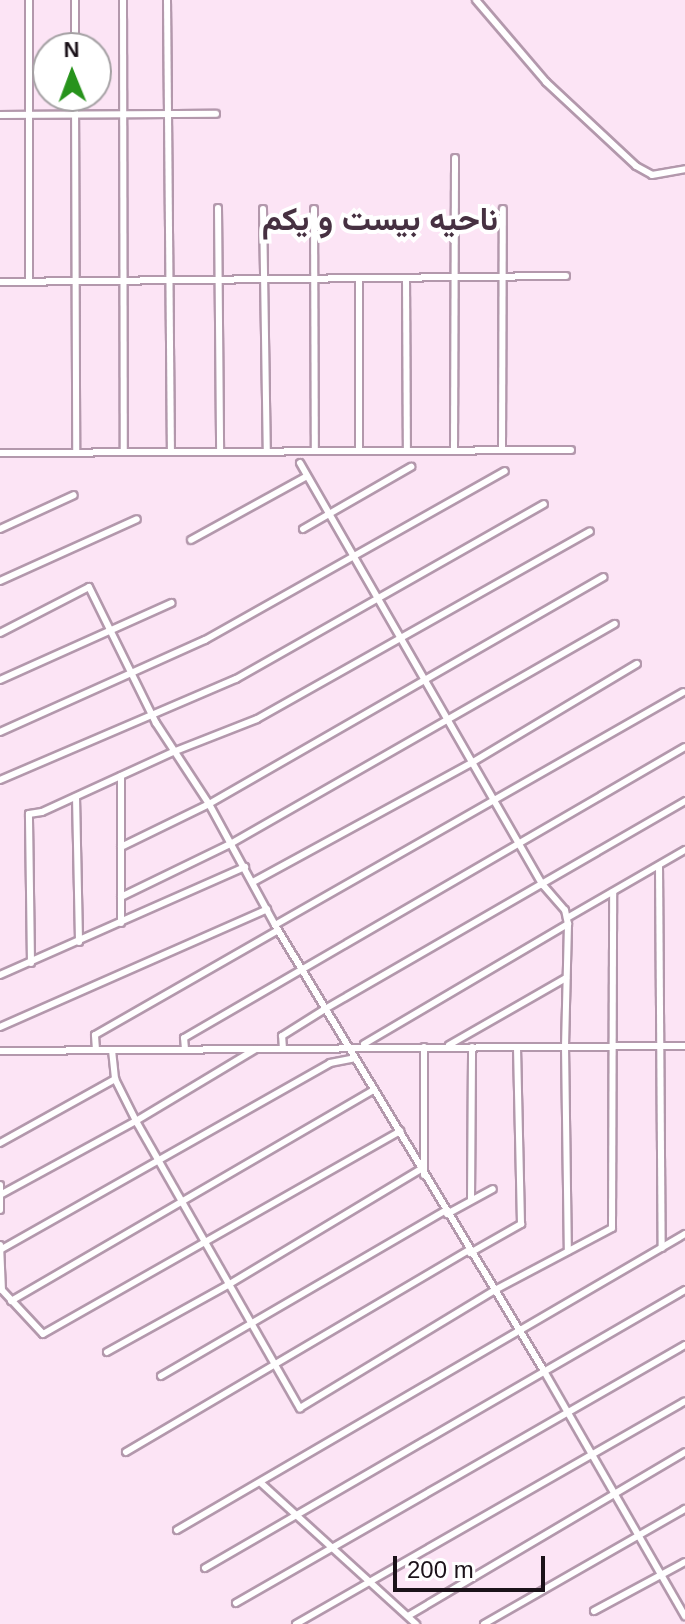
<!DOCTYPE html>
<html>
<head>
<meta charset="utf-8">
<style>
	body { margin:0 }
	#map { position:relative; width:685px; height:1624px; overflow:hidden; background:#fce4f5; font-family:Helvetica,Vazirmatn,sans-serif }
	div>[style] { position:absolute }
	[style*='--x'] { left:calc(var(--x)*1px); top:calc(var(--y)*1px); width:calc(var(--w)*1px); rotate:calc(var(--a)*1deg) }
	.roads { filter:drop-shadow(2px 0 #b398ac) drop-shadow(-2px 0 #b398ac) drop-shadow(0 2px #b398ac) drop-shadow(0 -2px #b398ac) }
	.street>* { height:6px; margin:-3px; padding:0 3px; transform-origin:3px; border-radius:3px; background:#fff }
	span { translate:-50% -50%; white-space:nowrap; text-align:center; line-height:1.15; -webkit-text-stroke:8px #fff; paint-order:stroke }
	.district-label { font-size:32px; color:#463041; font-weight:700 }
	.north { position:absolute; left:32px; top:32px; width:80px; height:80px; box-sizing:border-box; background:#fff; border:2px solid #a4a0a3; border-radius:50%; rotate:359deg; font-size:22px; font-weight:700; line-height:32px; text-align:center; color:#1b1219 }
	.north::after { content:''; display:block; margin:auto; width:28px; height:36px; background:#27931c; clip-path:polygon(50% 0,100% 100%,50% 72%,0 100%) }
	.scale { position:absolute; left:393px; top:1556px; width:152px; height:36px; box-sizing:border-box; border:4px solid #1b1219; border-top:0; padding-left:10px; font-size:24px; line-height:28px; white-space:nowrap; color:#1b1219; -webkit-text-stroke:6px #fff; paint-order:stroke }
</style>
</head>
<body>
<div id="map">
	<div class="roads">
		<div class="street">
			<div style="--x:75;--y:0;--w:48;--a:90"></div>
			<div style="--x:123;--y:0;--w:452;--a:89.9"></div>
			<div style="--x:167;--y:0;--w:452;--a:89.5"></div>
			<div style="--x:476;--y:0;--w:108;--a:49.5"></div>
			<div style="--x:546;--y:82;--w:123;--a:43"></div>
			<div style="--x:636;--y:166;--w:18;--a:29"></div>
			<div style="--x:652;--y:175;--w:34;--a:-10"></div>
			<div style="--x:75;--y:96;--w:356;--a:89.8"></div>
			<div style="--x:0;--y:115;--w:216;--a:-0.3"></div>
			<div style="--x:218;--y:208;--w:244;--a:89.5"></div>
			<div style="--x:263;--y:209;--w:243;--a:89.1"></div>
			<div style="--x:314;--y:209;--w:242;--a:89.8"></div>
			<div style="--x:406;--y:278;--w:173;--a:89.7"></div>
			<div style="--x:29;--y:281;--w:281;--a:-90"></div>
			<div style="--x:0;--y:282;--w:566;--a:-0.61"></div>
			<div style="--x:502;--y:450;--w:241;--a:-89.8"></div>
			<div style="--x:359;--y:451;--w:173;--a:-90"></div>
			<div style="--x:454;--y:451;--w:293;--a:-89.8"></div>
			<div style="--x:0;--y:453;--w:571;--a:-0.3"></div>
			<div style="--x:300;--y:463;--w:487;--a:60.1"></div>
			<div style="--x:543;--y:885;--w:33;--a:49"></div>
			<div style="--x:565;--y:910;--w:14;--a:78"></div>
			<div style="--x:568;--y:924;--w:122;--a:91.4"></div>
			<div style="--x:565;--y:1046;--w:205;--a:89.2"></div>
			<div style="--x:0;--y:529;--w:81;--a:-24.7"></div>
			<div style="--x:303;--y:529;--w:125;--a:-29.9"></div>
			<div style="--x:191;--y:540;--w:132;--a:-28.9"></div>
			<div style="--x:0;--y:581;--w:150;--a:-24.3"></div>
			<div style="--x:0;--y:633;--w:100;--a:-27.3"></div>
			<div style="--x:89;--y:587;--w:152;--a:63.8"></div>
			<div style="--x:156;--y:723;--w:97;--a:56.8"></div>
			<div style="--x:209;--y:804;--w:138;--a:61.4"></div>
			<div style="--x:275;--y:925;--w:521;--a:58.9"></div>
			<div style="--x:544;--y:1371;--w:283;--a:60.1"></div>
			<div style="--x:0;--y:680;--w:188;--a:-24.2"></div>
			<div style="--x:0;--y:732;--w:225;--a:-24.2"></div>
			<div style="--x:205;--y:640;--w:344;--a:-29.4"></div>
			<div style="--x:0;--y:780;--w:257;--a:-23.2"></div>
			<div style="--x:236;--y:679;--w:354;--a:-29.6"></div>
			<div style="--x:76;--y:797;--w:145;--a:88.8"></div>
			<div style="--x:121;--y:847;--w:98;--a:-26"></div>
			<div style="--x:209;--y:804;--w:455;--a:-29.9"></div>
			<div style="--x:659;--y:866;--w:382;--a:89.6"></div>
			<div style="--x:253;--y:882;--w:251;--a:-28.6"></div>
			<div style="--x:473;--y:762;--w:191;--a:-30.9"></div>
			<div style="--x:121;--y:897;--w:123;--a:-25.9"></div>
			<div style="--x:232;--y:843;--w:441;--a:-29.8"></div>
			<div style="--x:567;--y:918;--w:136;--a:-30"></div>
			<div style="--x:121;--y:923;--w:147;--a:-90"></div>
			<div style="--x:275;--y:925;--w:470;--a:-29.7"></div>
			<div style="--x:31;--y:963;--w:149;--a:-90.8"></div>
			<div style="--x:29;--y:814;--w:13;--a:-9"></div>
			<div style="--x:42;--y:812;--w:144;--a:-24.6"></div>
			<div style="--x:173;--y:752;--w:90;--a:-21.4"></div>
			<div style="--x:257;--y:719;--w:382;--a:-29.4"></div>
			<div style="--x:0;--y:975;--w:268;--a:-23.8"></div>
			<div style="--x:0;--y:1027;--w:292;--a:-23.8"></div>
			<div style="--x:364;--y:1044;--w:237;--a:-30.5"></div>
			<div style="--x:449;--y:1045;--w:135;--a:-29.8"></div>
			<div style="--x:424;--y:1047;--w:128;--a:90"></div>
			<div style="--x:185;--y:1049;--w:11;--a:-95"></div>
			<div style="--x:184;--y:1038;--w:579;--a:-30.15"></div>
			<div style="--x:283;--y:1049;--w:13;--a:-94"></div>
			<div style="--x:282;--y:1036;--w:51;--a:-32.1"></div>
			<div style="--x:325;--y:1009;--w:416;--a:-30"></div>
			<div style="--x:96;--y:1050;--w:15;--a:-94"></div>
			<div style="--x:95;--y:1035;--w:211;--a:-29.8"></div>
			<div style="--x:112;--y:1050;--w:29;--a:84"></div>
			<div style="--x:115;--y:1079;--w:47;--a:63.4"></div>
			<div style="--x:136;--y:1121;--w:331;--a:60.3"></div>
			<div style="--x:300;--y:1408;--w:228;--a:-31.2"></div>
			<div style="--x:495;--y:1290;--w:132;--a:-27.9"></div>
			<div style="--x:612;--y:1228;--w:336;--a:-89.8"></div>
			<div style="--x:0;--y:1051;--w:685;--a:-0.42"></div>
			<div style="--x:0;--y:1143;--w:132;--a:-29.1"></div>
			<div style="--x:0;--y:1185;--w:25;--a:90"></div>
			<div style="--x:0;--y:1195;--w:155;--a:-28.6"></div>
			<div style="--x:136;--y:1121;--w:138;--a:-31"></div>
			<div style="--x:471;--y:1200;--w:153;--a:-89.6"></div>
			<div style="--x:447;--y:1214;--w:52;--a:-28.5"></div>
			<div style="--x:0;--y:1245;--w:45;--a:87.5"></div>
			<div style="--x:2;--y:1290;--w:60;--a:47"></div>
			<div style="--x:43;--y:1334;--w:411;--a:-29.6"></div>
			<div style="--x:0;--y:1250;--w:379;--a:-29.5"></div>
			<div style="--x:330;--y:1063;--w:25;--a:-11"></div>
			<div style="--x:470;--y:1253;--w:59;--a:-29.6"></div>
			<div style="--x:521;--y:1224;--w:177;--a:-91.3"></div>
			<div style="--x:11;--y:1301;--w:419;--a:-30.2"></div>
			<div style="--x:107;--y:1352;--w:138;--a:-29"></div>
			<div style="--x:228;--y:1285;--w:225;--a:-31"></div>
			<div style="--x:161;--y:1376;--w:328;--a:-30.2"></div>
			<div style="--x:126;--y:1452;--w:398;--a:-30.5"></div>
			<div style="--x:261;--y:1483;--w:210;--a:42.3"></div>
			<div style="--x:177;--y:1530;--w:588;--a:-30.23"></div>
			<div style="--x:205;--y:1568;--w:555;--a:-30.08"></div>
			<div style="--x:236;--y:1603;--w:518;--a:-29.88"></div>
			<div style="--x:594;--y:1611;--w:103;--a:-28.3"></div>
			<div style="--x:408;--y:1616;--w:322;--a:-30.6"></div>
			<div style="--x:296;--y:1624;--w:448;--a:-29.8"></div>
			<div style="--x:484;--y:1624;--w:232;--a:-29.8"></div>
		</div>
	</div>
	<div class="district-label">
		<span style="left:380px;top:219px">ناحیه بیست و یکم</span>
	</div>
	<div class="north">N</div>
	<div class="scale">200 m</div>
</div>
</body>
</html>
